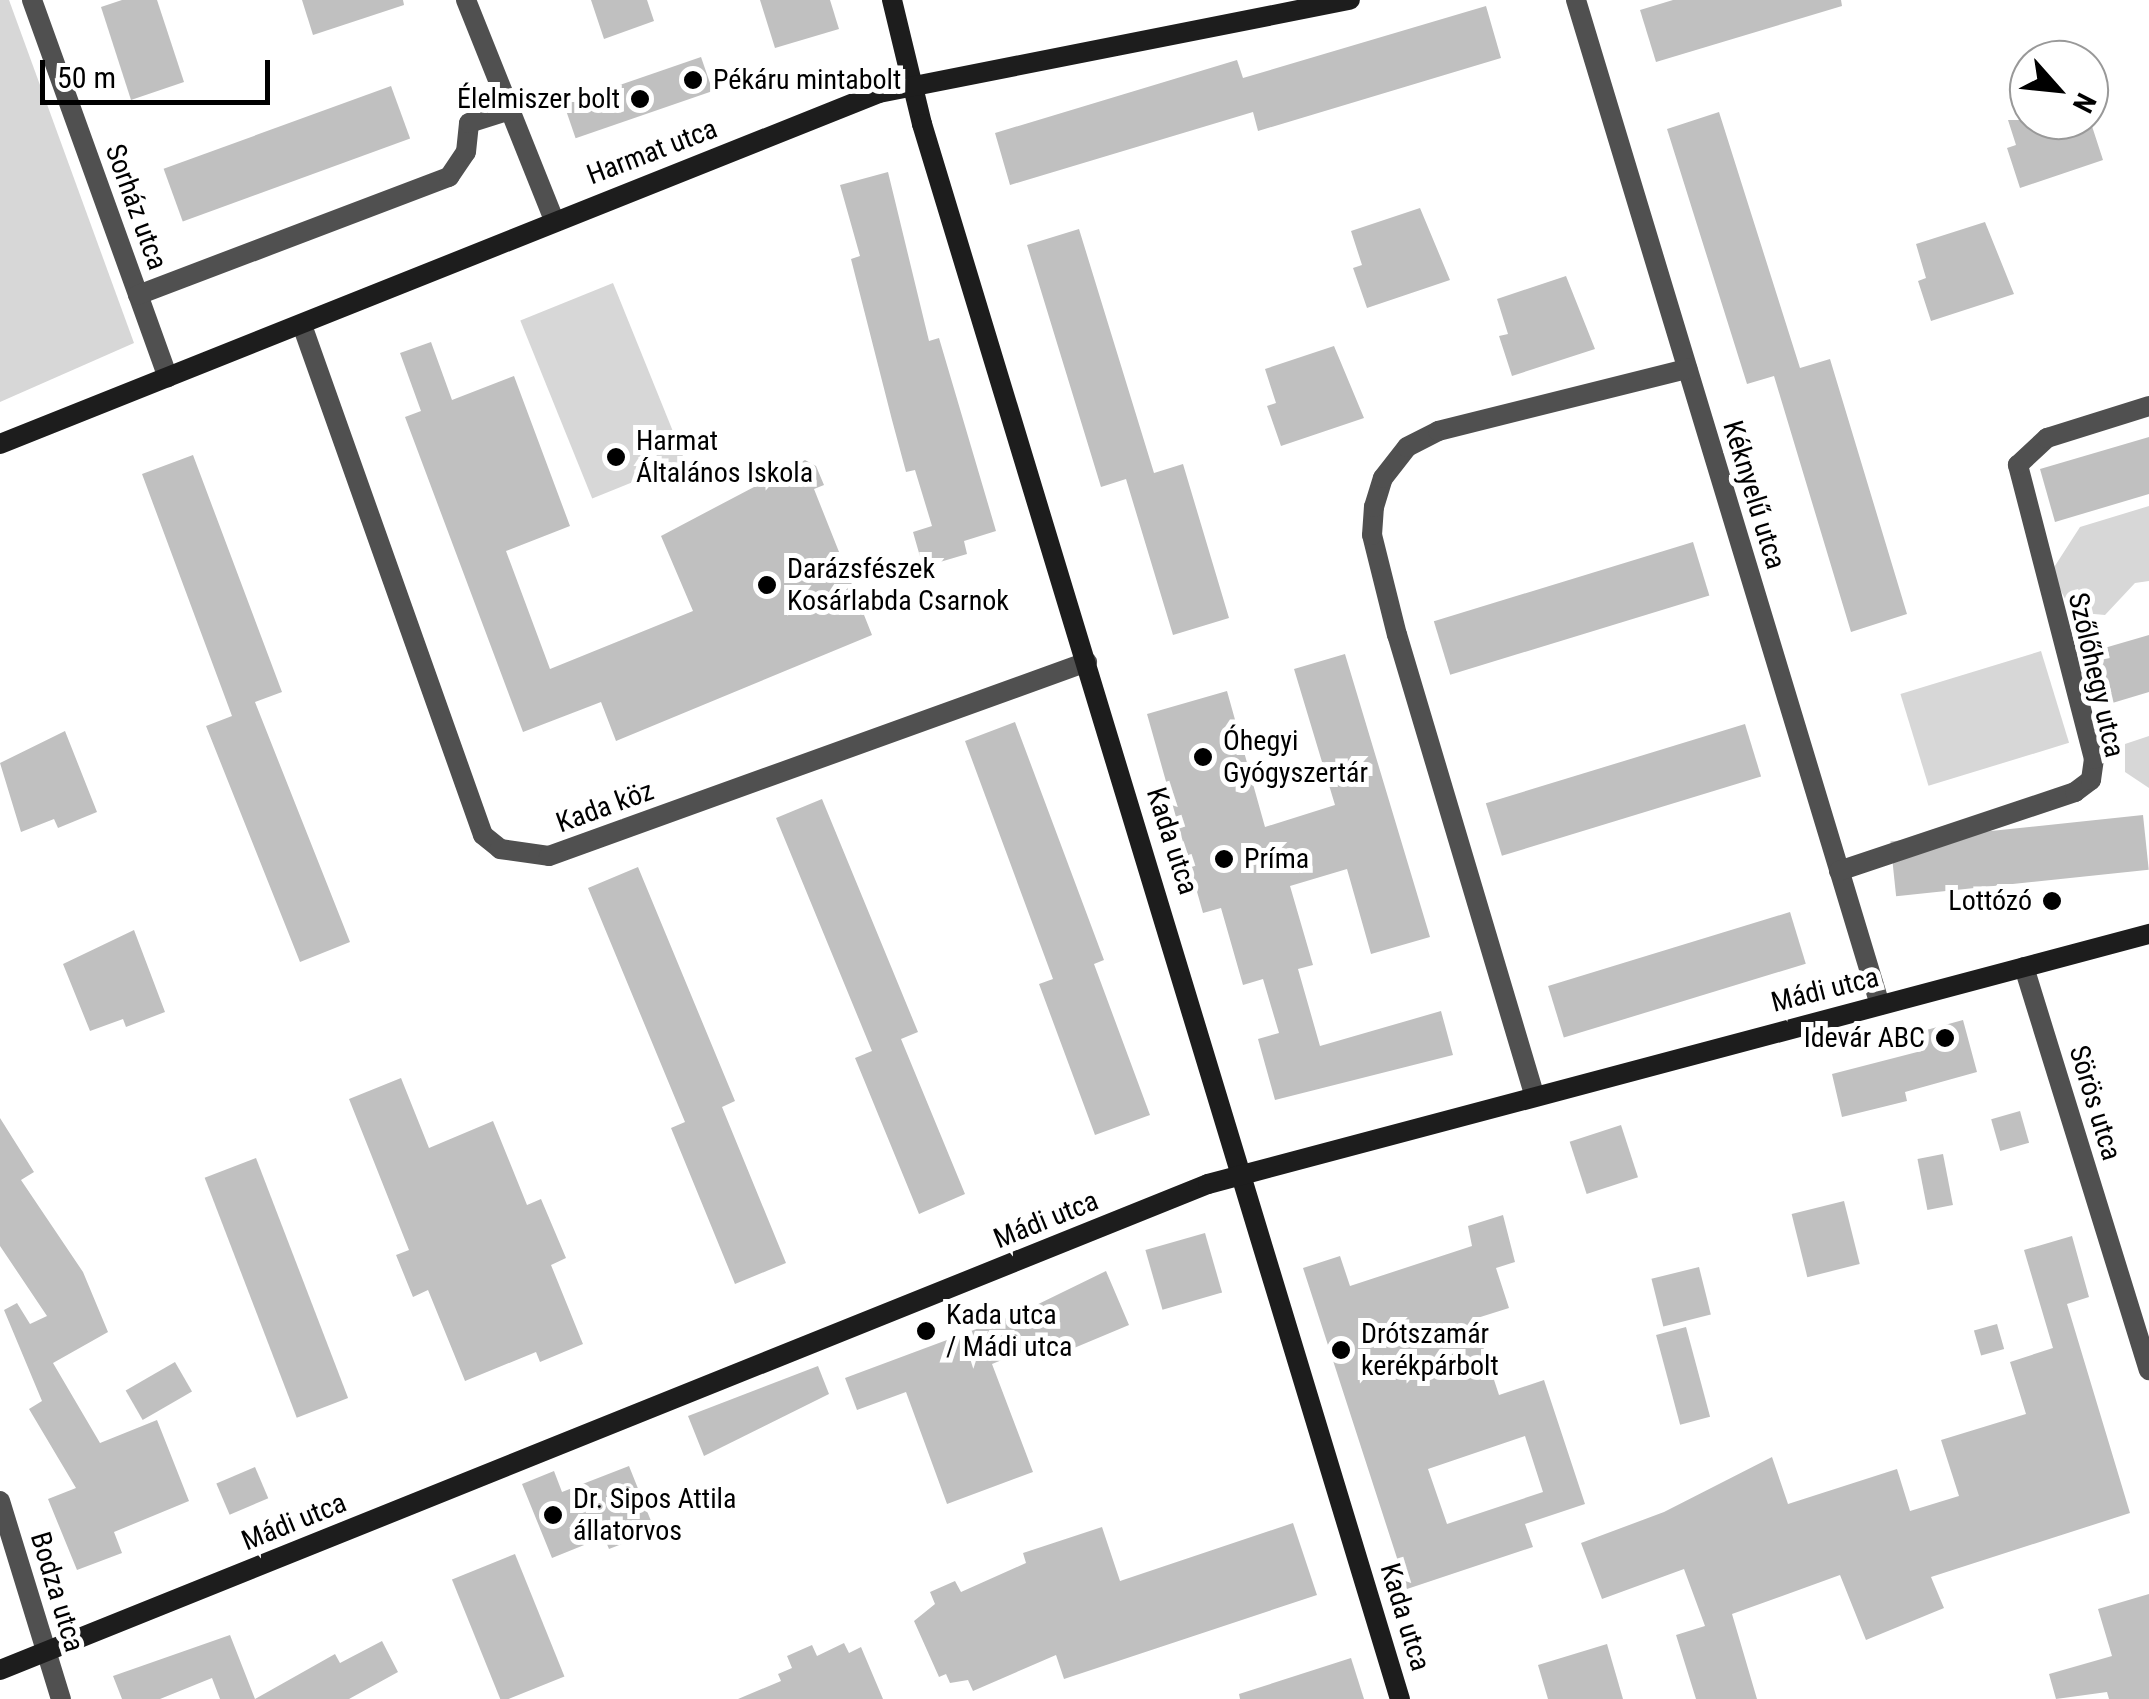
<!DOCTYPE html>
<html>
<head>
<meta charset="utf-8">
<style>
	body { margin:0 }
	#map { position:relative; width:2149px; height:1699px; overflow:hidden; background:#fff; font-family:"Roboto Condensed",sans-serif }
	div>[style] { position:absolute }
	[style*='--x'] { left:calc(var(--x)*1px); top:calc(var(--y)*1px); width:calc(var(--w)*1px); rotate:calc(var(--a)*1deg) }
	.green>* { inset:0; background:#d7d7d7; transform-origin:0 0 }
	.building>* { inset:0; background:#c0c0c0; transform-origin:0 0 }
	.street>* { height:20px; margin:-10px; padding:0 10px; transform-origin:10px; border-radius:10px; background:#505050 }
	.secondary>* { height:20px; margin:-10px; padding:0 10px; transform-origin:10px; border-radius:10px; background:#1d1d1d }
	.dots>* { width:28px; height:28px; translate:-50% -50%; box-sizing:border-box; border:5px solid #fff; border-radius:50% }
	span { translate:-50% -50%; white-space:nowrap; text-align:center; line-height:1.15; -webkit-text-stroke:10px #fff; paint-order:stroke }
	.poi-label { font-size:28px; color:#000 }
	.left { translate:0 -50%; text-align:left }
	.right { translate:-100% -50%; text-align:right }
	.street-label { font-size:28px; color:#000 }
	.north { position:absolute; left:2009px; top:40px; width:100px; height:100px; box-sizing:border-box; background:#fff; border:2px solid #999; border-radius:50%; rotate:117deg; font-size:28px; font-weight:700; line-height:40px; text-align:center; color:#000 }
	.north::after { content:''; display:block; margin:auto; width:35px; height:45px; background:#000; clip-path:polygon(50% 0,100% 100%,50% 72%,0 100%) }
	.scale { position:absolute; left:40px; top:60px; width:230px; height:45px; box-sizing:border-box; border:5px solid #000; border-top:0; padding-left:12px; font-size:30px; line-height:35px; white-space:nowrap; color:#000; -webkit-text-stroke:8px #fff; paint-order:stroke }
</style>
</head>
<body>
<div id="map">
	<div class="green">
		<div style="clip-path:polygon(0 0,9px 0,134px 343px,0 402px)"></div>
		<div style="left:613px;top:283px;width:192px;height:100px;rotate:68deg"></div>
		<div style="clip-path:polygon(2149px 506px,2149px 581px,2135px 583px,2105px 615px,2072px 612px,2051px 572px,2080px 527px)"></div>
		<div style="left:2041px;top:651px;width:96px;height:147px;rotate:73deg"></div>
		<div style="clip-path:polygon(2149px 736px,2149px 788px,2125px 772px,2125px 744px)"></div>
	</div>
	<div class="building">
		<div style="clip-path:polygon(122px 0,157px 0,184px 82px,131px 100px,101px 7px)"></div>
		<div style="clip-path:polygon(302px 0,403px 0,404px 5px,313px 35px)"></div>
		<div style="clip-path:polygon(591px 0,647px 0,654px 21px,604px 39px)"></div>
		<div style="clip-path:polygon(760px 0,830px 0,839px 29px,775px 48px)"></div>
		<div style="clip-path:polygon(1673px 0,1841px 0,1842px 6px,1656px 62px,1640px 10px)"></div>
		<div style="clip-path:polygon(1486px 6px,1501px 58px,1258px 131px,1253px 112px,1010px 185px,995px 133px,1237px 60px,1243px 78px)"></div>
		<div style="left:701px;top:57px;width:36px;height:145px;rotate:71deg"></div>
		<div style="left:391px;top:86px;width:56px;height:242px;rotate:70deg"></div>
		<div style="clip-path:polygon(1719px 112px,1800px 368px,1830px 359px,1907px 614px,1851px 632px,1774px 376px,1747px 384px,1667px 129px)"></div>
		<div style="clip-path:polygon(2008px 120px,2090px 120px,2103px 160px,2020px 188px,2007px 148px,2016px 145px)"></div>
		<div style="clip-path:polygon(888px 172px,929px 341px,939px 338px,996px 531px,964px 541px,967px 554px,923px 567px,913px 532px,932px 526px,915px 470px,906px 472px,892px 420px,851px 259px,860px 256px,840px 185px)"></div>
		<div style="clip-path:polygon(1420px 208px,1450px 280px,1367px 308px,1353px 268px,1362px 265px,1351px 231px)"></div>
		<div style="clip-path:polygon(1985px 222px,2014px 294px,1931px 321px,1918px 281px,1926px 278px,1916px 244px)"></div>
		<div style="clip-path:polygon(1079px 229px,1154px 473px,1183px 464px,1229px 618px,1173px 635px,1126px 479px,1101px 487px,1027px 245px)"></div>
		<div style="clip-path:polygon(1566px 276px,1595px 349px,1512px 376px,1499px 336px,1508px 334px,1497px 299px)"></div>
		<div style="clip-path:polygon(431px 342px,452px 400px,514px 376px,570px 526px,506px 551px,550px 669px,693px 611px,661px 536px,805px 460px,816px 466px,824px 485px,814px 489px,872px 635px,616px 741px,601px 702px,523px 732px,405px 417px,421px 411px,400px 353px)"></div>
		<div style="clip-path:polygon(1334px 346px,1364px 418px,1281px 446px,1267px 406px,1276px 403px,1265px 369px)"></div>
		<div style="clip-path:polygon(2149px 437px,2149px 494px,2055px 522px,2040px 469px)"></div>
		<div style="clip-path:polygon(193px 455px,282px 692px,255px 702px,350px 942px,300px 962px,206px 726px,232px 716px,142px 474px)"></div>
		<div style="left:1693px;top:542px;width:56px;height:271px;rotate:73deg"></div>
		<div style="clip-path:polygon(2149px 635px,2149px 692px,2109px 704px,2094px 651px)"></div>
		<div style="clip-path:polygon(1345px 654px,1430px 937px,1371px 954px,1347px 869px,1290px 886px,1313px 965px,1298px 969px,1320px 1046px,1441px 1011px,1453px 1055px,1275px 1100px,1258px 1039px,1279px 1033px,1263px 979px,1243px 985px,1221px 908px,1203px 913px,1147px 714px,1227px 691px,1265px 827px,1335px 805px,1294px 669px)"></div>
		<div style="clip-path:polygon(1015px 722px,1104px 960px,1094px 964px,1150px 1115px,1095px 1135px,1039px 984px,1053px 979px,965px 741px)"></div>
		<div style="left:1745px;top:724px;width:55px;height:271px;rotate:73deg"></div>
		<div style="clip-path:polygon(65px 731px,97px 812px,58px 828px,54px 819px,21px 832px,0 763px)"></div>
		<div style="clip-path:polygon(822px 799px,918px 1032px,901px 1039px,965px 1194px,919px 1214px,855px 1058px,872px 1051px,776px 818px)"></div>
		<div style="left:2143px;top:815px;width:55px;height:254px;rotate:84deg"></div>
		<div style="clip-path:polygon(638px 867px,735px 1101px,722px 1107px,786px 1263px,735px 1284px,671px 1128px,685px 1122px,588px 888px)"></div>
		<div style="left:1790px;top:912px;width:54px;height:253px;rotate:73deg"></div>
		<div style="clip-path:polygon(134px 930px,165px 1012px,126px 1027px,123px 1019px,90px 1031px,63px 964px)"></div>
		<div style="clip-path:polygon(1963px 1020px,1977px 1072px,1905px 1092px,1907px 1101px,1842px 1117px,1832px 1074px,1925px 1050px,1919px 1032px)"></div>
		<div style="clip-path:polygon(401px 1078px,429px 1148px,493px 1121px,527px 1205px,541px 1199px,566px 1258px,551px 1265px,583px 1344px,540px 1362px,536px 1352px,465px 1381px,428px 1290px,413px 1297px,396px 1255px,409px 1250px,349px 1099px)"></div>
		<div style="left:2020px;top:1111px;width:33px;height:30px;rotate:74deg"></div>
		<div style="clip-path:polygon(0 1118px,34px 1172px,21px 1180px,83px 1272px,108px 1332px,53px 1363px,100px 1443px,157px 1420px,189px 1501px,114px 1532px,122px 1553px,77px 1570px,48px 1499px,76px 1488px,29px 1409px,42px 1401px,4px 1310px,17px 1303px,30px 1324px,47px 1316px,0 1246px)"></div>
		<div style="left:1621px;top:1125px;width:55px;height:54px;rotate:72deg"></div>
		<div style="left:1943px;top:1154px;width:52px;height:26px;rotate:79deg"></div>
		<div style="left:256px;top:1158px;width:257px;height:55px;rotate:69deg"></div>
		<div style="left:1844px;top:1201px;width:65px;height:54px;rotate:76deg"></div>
		<div style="clip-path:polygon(evenodd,1503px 1215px,1515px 1262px,1496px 1268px,1509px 1308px,1474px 1319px,1499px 1395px,1544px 1380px,1585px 1504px,1525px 1524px,1533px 1547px,1407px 1589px,1303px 1268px,1340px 1256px,1350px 1286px,1472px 1246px,1468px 1226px,1503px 1215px,1525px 1436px,1543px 1492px,1447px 1524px,1428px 1469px,1525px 1436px)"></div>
		<div style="left:1205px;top:1233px;width:62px;height:62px;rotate:74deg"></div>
		<div style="clip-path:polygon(2072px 1236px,2089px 1297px,2067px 1304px,2130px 1513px,1931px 1577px,1944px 1608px,1866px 1640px,1840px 1575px,1732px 1614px,1757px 1699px,1696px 1699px,1676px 1635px,1705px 1626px,1684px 1569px,1602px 1599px,1581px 1543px,1664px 1512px,1772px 1457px,1788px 1504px,1897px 1469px,1910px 1511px,1959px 1496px,1941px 1440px,2026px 1414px,2010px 1362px,2053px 1348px,2024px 1250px)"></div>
		<div style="left:1699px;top:1267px;width:49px;height:49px;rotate:76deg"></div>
		<div style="clip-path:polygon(1106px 1271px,1129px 1325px,1043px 1361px,1037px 1346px,992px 1364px,1033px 1472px,947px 1504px,906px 1392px,857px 1410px,845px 1378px,1022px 1312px)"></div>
		<div style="left:1997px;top:1324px;width:26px;height:24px;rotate:74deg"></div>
		<div style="left:1686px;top:1327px;width:93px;height:31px;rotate:75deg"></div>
		<div style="left:175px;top:1362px;width:34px;height:57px;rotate:60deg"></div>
		<div style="clip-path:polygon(818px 1366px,829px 1394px,704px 1456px,688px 1416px)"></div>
		<div style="clip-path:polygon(629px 1466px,655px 1531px,609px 1549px,604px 1537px,552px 1558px,522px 1484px,554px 1471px,562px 1492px)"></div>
		<div style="left:255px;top:1467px;width:34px;height:42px;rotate:67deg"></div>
		<div style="clip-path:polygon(1293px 1523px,1317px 1595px,1064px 1679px,1056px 1655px,973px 1691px,968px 1680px,950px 1683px,946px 1674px,939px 1677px,914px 1621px,935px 1604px,930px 1592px,955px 1581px,961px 1592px,1026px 1563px,1023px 1553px,1102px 1527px,1120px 1581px)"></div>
		<div style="left:515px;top:1554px;width:132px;height:68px;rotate:68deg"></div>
		<div style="clip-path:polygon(2149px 1594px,2149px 1699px,2109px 1699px,2107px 1692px,2056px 1699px,2049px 1674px,2112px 1656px,2098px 1609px)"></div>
		<div style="clip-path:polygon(230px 1635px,255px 1699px,220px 1699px,212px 1678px,160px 1699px,122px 1699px,113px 1676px)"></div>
		<div style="clip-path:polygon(382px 1641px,398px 1672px,349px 1699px,255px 1699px,335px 1654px,340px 1663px)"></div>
		<div style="clip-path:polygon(844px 1643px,849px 1653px,861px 1647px,883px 1699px,738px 1699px,781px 1681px,778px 1674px,792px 1668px,787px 1656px,812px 1645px,817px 1656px)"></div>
		<div style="clip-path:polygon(1607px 1644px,1623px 1699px,1548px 1699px,1538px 1665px)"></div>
		<div style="clip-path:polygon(1351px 1658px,1364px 1699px,1240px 1699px,1239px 1694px)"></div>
	</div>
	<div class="street">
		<div style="--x:32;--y:0;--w:401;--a:70.2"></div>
		<div style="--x:466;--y:0;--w:237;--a:68.2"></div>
		<div style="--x:1576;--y:0;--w:1050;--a:73.17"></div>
		<div style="--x:138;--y:295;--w:333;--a:-20.8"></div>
		<div style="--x:449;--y:177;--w:30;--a:-56"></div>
		<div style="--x:466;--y:152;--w:29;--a:-84"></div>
		<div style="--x:469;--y:123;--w:43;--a:-17.6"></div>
		<div style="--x:302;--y:325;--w:541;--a:70.46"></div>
		<div style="--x:483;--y:835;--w:22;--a:39"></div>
		<div style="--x:500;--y:849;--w:49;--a:8.1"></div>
		<div style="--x:549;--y:856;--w:572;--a:-19.83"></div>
		<div style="--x:1839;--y:871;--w:249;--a:-18.5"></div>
		<div style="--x:2075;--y:792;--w:20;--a:-37"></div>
		<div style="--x:2091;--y:780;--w:21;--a:-82"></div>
		<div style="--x:2094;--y:759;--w:304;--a:-104.5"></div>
		<div style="--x:2018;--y:465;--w:40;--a:-43"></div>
		<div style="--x:2047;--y:438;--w:107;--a:-17.4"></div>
		<div style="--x:2024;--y:967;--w:422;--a:72.8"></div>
		<div style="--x:1534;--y:1094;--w:479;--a:-106.6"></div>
		<div style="--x:1397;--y:635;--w:103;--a:-104"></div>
		<div style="--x:1372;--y:535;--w:28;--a:-86"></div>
		<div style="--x:1374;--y:507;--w:30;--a:-73"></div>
		<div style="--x:1383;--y:478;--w:39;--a:-52"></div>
		<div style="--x:1407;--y:447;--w:35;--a:-27"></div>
		<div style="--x:1438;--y:431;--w:257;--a:-14"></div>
		<div style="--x:0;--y:1501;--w:207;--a:72.9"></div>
	</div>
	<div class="secondary">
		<div style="--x:892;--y:0;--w:128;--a:76.4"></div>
		<div style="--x:922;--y:124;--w:1646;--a:73.12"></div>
		<div style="--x:0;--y:444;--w:946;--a:-21.77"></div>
		<div style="--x:879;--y:93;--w:480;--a:-11.2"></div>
		<div style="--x:0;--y:1670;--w:1302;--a:-21.92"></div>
		<div style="--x:1208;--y:1184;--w:974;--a:-14.88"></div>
	</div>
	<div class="dots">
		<div style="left:693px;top:80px;background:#000"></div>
		<div style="left:640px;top:99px;background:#000"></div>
		<div style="left:616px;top:457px;background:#000"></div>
		<div style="left:767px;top:585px;background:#000"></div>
		<div style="left:1203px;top:757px;background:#000"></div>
		<div style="left:1224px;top:859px;background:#000"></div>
		<div style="left:2052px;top:901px;background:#000"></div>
		<div style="left:1945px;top:1038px;background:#000"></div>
		<div style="left:926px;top:1331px;background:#000"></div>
		<div style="left:1341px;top:1350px;background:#000"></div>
		<div style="left:553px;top:1515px;background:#000"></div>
	</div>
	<div class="poi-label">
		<span class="left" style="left:713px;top:80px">Pékáru mintabolt</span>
		<span class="right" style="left:620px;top:99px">Élelmiszer bolt</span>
		<span class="left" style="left:636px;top:457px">Harmat<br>Általános Iskola</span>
		<span class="left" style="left:787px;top:585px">Darázsfészek<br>Kosárlabda Csarnok</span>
		<span class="left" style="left:1223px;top:757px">Óhegyi<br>Gyógyszertár</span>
		<span class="left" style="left:1244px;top:859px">Príma</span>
		<span class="right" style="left:2032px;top:901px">Lottózó</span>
		<span class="right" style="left:1925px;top:1038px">Idevár ABC</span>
		<span class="left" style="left:946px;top:1331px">Kada utca<br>/ Mádi utca</span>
		<span class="left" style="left:1361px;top:1350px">Drótszamár<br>kerékpárbolt</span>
		<span class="left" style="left:573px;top:1515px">Dr. Sipos Attila<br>állatorvos</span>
	</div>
	<div class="street-label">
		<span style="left:652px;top:152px;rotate:-21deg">Harmat utca</span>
		<span style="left:136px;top:207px;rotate:70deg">Sorház utca</span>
		<span style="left:1754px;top:495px;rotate:73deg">Kéknyelű utca</span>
		<span style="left:2096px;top:675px;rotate:77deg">Szőlőhegy utca</span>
		<span style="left:605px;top:807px;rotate:-20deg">Kada köz</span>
		<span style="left:1172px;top:841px;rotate:72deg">Kada utca</span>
		<span style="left:1825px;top:990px;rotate:-14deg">Mádi utca</span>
		<span style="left:2095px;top:1103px;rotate:73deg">Sörös utca</span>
		<span style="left:1046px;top:1220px;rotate:-22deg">Mádi utca</span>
		<span style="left:294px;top:1522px;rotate:-22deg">Mádi utca</span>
		<span style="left:57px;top:1592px;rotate:73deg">Bodza utca</span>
		<span style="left:1405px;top:1617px;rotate:73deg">Kada utca</span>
	</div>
	<div class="north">N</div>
	<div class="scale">50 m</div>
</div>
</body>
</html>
